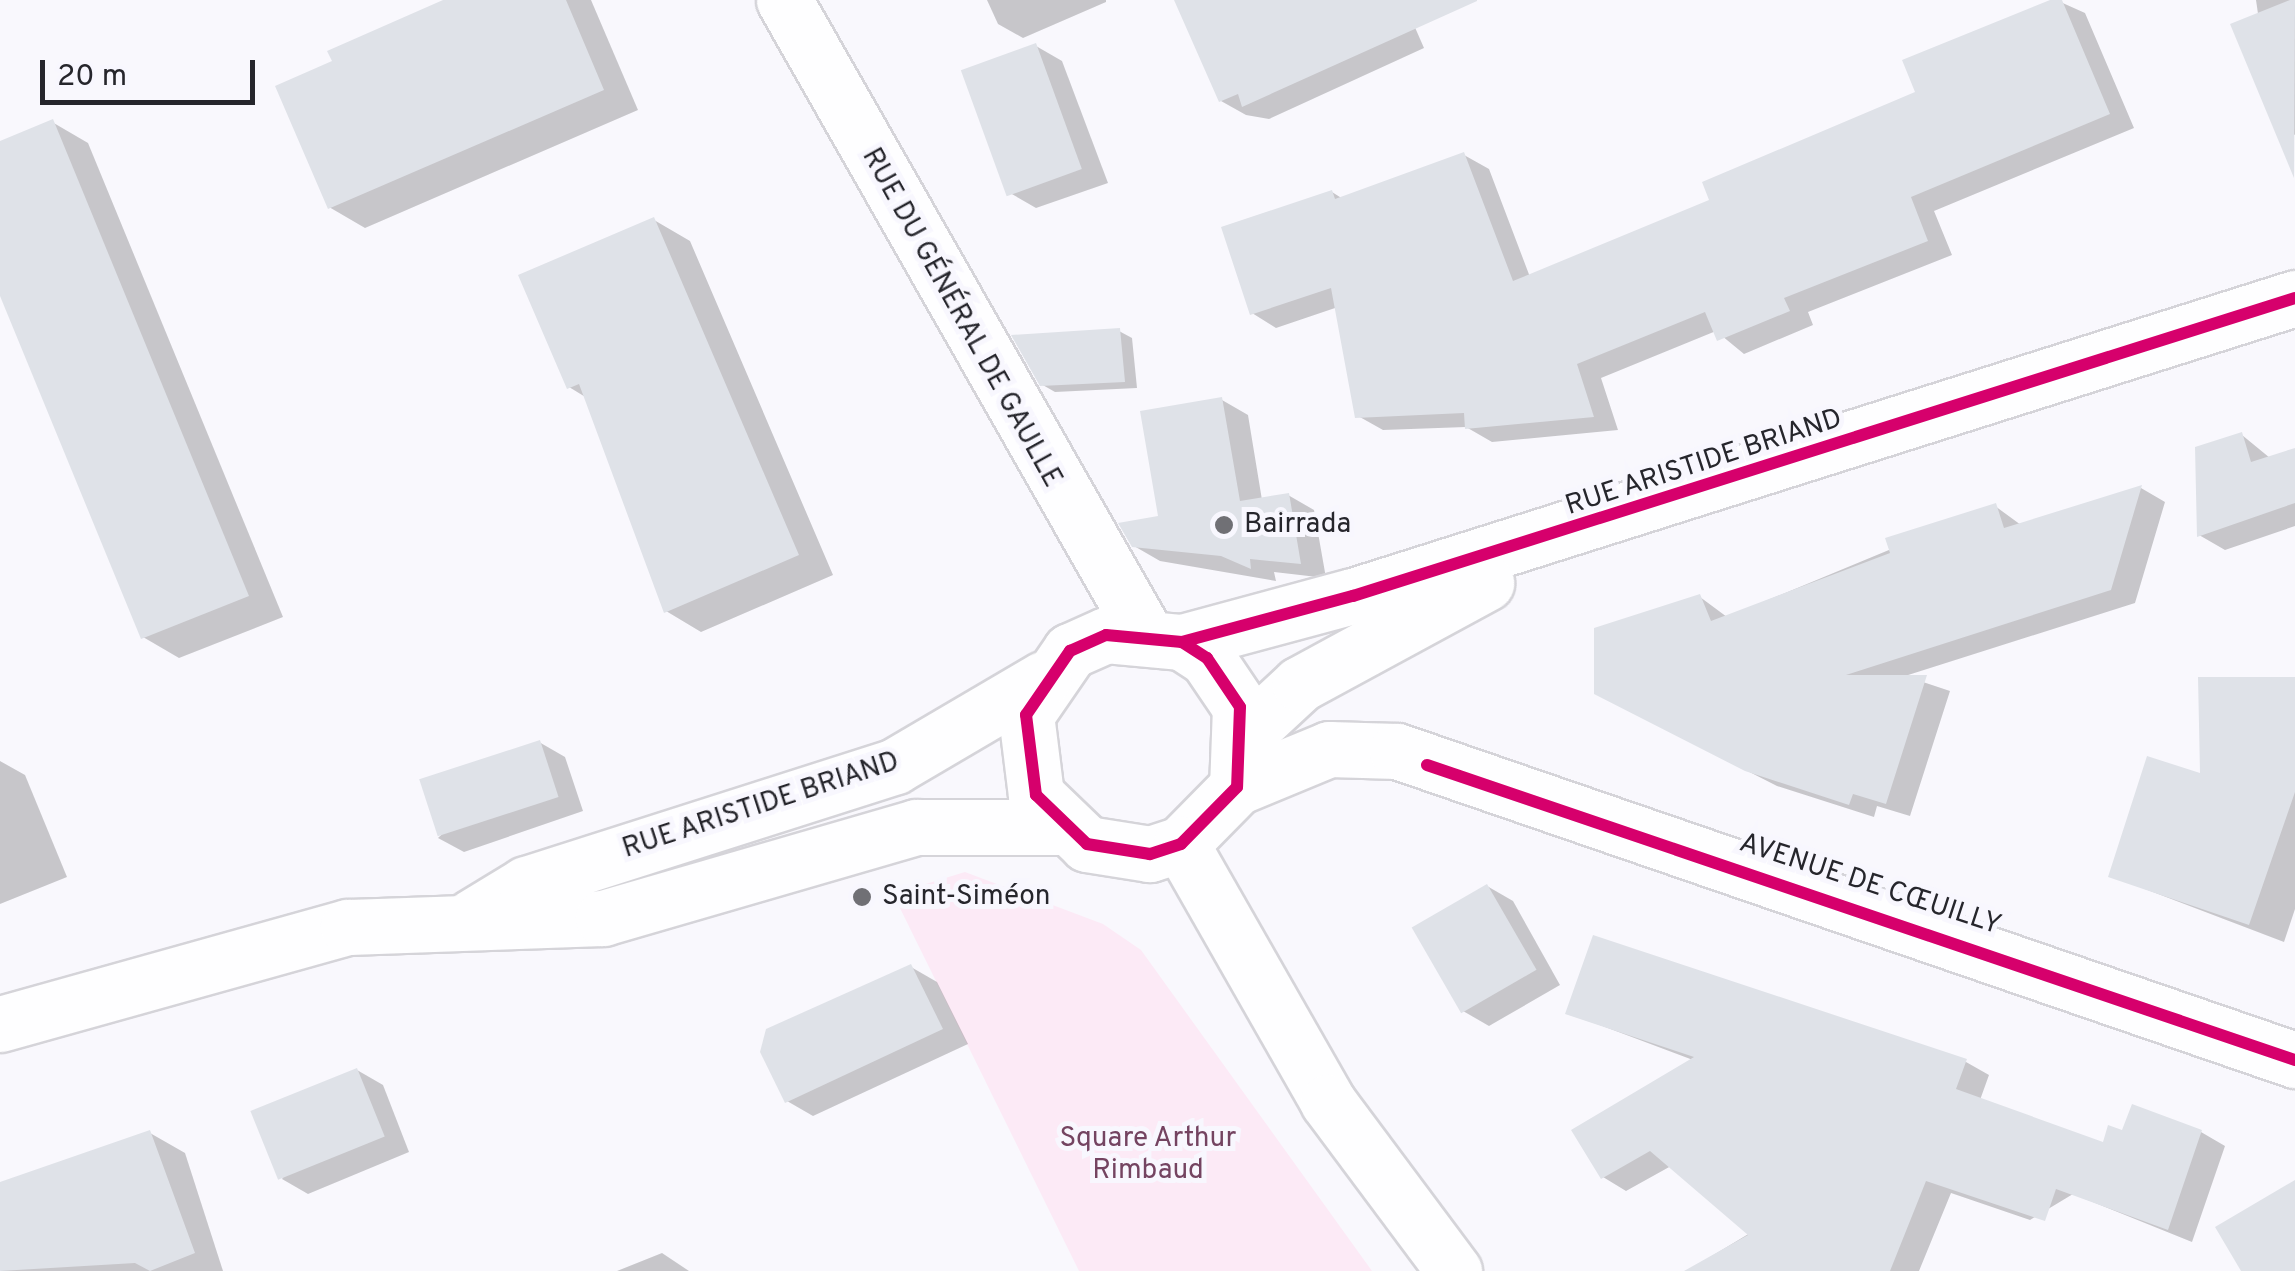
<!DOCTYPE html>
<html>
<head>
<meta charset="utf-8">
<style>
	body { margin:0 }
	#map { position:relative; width:2295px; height:1271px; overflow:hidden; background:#f9f8fd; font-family:Overpass,sans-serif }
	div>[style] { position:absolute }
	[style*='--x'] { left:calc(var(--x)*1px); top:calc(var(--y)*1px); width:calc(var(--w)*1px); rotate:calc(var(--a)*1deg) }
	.green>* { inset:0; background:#fceaf6 }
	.shadow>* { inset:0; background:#0003 }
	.building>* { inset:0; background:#dfe2e8; transform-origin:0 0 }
	.roads { filter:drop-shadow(2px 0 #d5d4d9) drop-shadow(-2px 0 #d5d4d9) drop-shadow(0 2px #d5d4d9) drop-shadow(0 -2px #d5d4d9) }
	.secondary>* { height:55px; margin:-27.5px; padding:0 27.5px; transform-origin:27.5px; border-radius:27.5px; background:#fefeff }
	.cycleway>* { height:12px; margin:-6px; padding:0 6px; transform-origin:6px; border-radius:6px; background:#d6006c }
	.dots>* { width:28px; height:28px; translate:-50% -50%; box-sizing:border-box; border:5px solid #f8f7fe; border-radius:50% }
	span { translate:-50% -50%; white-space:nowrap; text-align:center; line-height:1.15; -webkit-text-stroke:10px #f8f7fe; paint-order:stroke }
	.street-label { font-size:28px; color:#26262c }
	.poi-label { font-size:28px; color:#26262c }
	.left { translate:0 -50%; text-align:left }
	.park-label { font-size:28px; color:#744461 }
	.scale { position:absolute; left:40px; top:60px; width:215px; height:45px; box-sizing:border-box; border:5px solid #26262c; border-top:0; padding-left:12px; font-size:30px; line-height:35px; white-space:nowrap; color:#26262c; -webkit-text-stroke:8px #f8f7fe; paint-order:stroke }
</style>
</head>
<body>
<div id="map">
	<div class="green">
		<div style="clip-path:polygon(965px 872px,1103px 924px,1141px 950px,1372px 1271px,1079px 1271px,893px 894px)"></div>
	</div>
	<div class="shadow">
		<div style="clip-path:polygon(449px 0,591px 0,638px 110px,365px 228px,329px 207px,336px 63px)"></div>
		<div style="clip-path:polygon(987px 0,1106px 0,1106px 2px,1023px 38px,998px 24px)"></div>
		<div style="clip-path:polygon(1272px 0,1403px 0,1424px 48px,1269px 119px,1246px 115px,1221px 101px)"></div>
		<div style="clip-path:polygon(2056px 0,2085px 13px,2134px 128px,1934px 211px,1952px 255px,1808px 312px,1813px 325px,1744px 354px,1716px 331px,1601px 378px,1618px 430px,1492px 442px,1466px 427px,1383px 430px,1358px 416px,1338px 307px,1276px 328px,1252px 313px,1332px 192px,1343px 199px,1464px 155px,1489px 169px,1530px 277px,1712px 201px,1918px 93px)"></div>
		<div style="clip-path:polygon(2256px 0,2295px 0,2295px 135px,2274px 123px)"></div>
		<div style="clip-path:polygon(1036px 46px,1062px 61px,1108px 183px,1036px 208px,1010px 193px)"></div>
		<div style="clip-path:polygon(52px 122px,88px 143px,283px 617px,179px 658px,143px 637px,0 289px,0 144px)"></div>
		<div style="clip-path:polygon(654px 220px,690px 241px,833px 575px,701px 632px,666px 611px,587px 398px,569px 387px)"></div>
		<div style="clip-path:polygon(1119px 331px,1132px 338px,1137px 388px,1055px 392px,1041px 384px)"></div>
		<div style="clip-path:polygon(1222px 400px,1248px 415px,1262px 500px,1288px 495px,1314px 510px,1326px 578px,1274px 572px,1276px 581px,1160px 561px,1134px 546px,1161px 518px)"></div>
		<div style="clip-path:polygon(2242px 435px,2270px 458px,2295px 451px,2295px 526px,2225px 550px,2199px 535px)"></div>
		<div style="clip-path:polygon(2141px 488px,2165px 502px,2135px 603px,1905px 676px,1950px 691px,1910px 816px,1877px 806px,1874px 817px,1777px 786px,1622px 707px,1700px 597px,1727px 617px,1995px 506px,2021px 525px)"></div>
		<div style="clip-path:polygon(2295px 680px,2295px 909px,2284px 942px,2111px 876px)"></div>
		<div style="clip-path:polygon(539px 742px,565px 757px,583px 811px,464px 852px,438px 838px)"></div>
		<div style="clip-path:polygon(0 761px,25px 775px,67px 877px,0 904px)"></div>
		<div style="clip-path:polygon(1487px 886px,1513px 901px,1560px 985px,1489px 1026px,1463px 1011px)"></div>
		<div style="clip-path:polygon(1595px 938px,1966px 1062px,1989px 1075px,1980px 1100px,2105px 1145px,2124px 1133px,2201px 1132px,2225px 1146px,2192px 1242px,2073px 1194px,2030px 1220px,1951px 1193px,1919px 1271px,1687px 1271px,1750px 1233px,1671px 1166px,1626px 1191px,1603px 1177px,1693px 1060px,1568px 1013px)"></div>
		<div style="clip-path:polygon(911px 967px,937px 982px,968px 1044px,813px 1116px,787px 1101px)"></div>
		<div style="clip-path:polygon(357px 1070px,383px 1085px,409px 1152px,308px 1194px,282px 1179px)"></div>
		<div style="clip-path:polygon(150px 1133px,185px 1153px,223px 1271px,0 1271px,0 1186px)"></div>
		<div style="clip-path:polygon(662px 1253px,689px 1271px,617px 1271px)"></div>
	</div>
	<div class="building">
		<div style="clip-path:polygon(443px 0,566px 0,604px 90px,328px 209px,275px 86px,332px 61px,327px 51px)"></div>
		<div style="clip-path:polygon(1174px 0,1477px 0,1477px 1px,1242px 107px,1238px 94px,1219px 102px)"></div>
		<div style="clip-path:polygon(2050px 0,2062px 0,2110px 114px,1911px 197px,1928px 241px,1784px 298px,1790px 311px,1717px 341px,1705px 312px,1577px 364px,1594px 417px,1465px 429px,1464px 413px,1355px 418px,1331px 288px,1250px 315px,1221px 227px,1332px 190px,1335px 199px,1464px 152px,1513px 281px,1709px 200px,1702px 182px,1915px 92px,1902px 60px)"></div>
		<div style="clip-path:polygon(2290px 0,2295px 0,2294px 178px,2230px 24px)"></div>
		<div style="left:1036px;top:43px;width:134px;height:80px;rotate:70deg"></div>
		<div style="clip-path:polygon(53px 119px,249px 596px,141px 639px,0 296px,0 141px)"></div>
		<div style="clip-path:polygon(654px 217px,799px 555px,664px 613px,579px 384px,567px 389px,518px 275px)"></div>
		<div style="clip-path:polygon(1120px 328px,1125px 382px,1040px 386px,1011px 335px)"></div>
		<div style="clip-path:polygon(1222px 397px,1240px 501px,1289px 493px,1301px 564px,1250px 559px,1251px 569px,1221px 556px,1132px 547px,1118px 523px,1158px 516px,1140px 411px)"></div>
		<div style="clip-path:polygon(2242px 432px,2251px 462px,2295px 448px,2295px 503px,2197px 537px,2195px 447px)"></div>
		<div style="clip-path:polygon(2142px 485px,2111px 590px,1846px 675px,1927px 675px,1886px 804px,1853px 794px,1849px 805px,1745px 771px,1594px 694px,1594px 628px,1700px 594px,1711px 621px,1890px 553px,1885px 538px,1996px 503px,2004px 528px)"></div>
		<div style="clip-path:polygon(2198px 677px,2295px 677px,2295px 792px,2249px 925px,2108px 877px,2147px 756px,2200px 773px)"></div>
		<div style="left:540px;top:740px;width:60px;height:127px;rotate:72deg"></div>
		<div style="left:1487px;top:884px;width:99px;height:87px;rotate:60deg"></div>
		<div style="clip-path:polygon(1593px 935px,1967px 1059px,1956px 1089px,2103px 1142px,2108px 1125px,2122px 1130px,2132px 1104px,2202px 1130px,2168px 1230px,2056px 1189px,2045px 1221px,1926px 1181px,1890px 1271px,1684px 1271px,1748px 1235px,1650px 1151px,1601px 1179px,1571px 1130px,1694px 1057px,1565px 1014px)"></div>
		<div style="clip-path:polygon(911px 964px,943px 1029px,785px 1103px,760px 1052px,766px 1029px)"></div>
		<div style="left:357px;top:1068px;width:74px;height:115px;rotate:68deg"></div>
		<div style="clip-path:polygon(150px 1130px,195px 1253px,150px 1271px,135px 1263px,0 1271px,0 1182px)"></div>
		<div style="clip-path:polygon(2295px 1180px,2295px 1271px,2241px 1271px,2215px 1227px)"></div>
	</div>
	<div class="roads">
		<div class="secondary">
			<div style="--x:784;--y:0;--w:727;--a:60.33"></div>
			<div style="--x:1182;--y:642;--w:30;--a:33"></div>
			<div style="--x:1207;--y:658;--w:59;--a:56"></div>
			<div style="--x:1240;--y:707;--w:80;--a:92.1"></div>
			<div style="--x:1237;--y:787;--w:80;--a:134.5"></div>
			<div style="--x:1181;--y:844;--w:33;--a:162"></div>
			<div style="--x:1150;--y:854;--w:64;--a:-171"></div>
			<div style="--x:1087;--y:844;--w:71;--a:-136.1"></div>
			<div style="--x:1036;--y:795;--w:81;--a:-97.1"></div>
			<div style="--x:1026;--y:715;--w:78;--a:-55.5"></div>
			<div style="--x:1070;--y:651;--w:39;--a:-24"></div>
			<div style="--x:1106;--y:635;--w:76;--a:5.3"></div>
			<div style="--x:1182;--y:642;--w:177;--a:-15.1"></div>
			<div style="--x:1353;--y:596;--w:988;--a:-17.55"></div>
			<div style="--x:1245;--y:735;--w:75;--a:-42.8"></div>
			<div style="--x:1300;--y:684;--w:212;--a:-28.5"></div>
			<div style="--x:1237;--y:787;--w:100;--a:-22.4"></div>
			<div style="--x:1329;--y:749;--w:68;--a:1.7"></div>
			<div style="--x:1397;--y:751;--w:950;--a:18.99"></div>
			<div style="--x:1181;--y:844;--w:297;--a:60.3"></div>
			<div style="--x:1328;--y:1102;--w:211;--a:53.3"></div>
			<div style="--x:472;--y:917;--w:63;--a:-31.4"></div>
			<div style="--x:526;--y:884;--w:387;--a:-17.7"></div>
			<div style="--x:895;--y:766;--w:172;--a:-30.4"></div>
			<div style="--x:0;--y:1024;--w:361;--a:-15.6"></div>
			<div style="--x:348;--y:927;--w:255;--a:-2"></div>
			<div style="--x:603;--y:918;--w:326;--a:-16.2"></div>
			<div style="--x:916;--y:827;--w:144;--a:0"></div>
		</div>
	</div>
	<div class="cycleway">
		<div style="--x:1182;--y:642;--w:30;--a:33"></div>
		<div style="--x:1207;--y:658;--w:59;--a:56"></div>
		<div style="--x:1240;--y:707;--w:80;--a:92.1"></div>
		<div style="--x:1237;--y:787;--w:80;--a:134.5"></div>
		<div style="--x:1181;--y:844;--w:33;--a:162"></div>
		<div style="--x:1150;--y:854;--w:64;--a:-171"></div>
		<div style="--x:1087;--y:844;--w:71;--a:-136.1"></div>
		<div style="--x:1036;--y:795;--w:81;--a:-97.1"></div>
		<div style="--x:1026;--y:715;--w:78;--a:-55.5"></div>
		<div style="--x:1070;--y:651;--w:39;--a:-24"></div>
		<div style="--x:1106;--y:635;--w:76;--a:5.3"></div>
		<div style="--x:1182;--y:642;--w:177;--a:-15.1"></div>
		<div style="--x:1353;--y:596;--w:988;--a:-17.55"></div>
		<div style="--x:1427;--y:765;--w:917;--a:18.77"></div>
	</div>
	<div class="dots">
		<div style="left:1224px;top:525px;background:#707075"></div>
		<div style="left:862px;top:897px;background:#707075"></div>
	</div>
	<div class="street-label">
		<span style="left:961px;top:318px;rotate:61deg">RUE DU GÉNÉRAL DE GAULLE</span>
		<span style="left:1704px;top:463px;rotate:-18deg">RUE ARISTIDE BRIAND</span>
		<span style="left:761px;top:806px;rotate:-18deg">RUE ARISTIDE BRIAND</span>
		<span style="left:1870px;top:885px;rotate:18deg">AVENUE DE CŒUILLY</span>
	</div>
	<div class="poi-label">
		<span class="left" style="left:1244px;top:525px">Bairrada</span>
		<span class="left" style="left:882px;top:897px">Saint-Siméon</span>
	</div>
	<div class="park-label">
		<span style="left:1148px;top:1155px">Square Arthur<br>Rimbaud</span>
	</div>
	<div class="scale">20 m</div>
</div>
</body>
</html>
